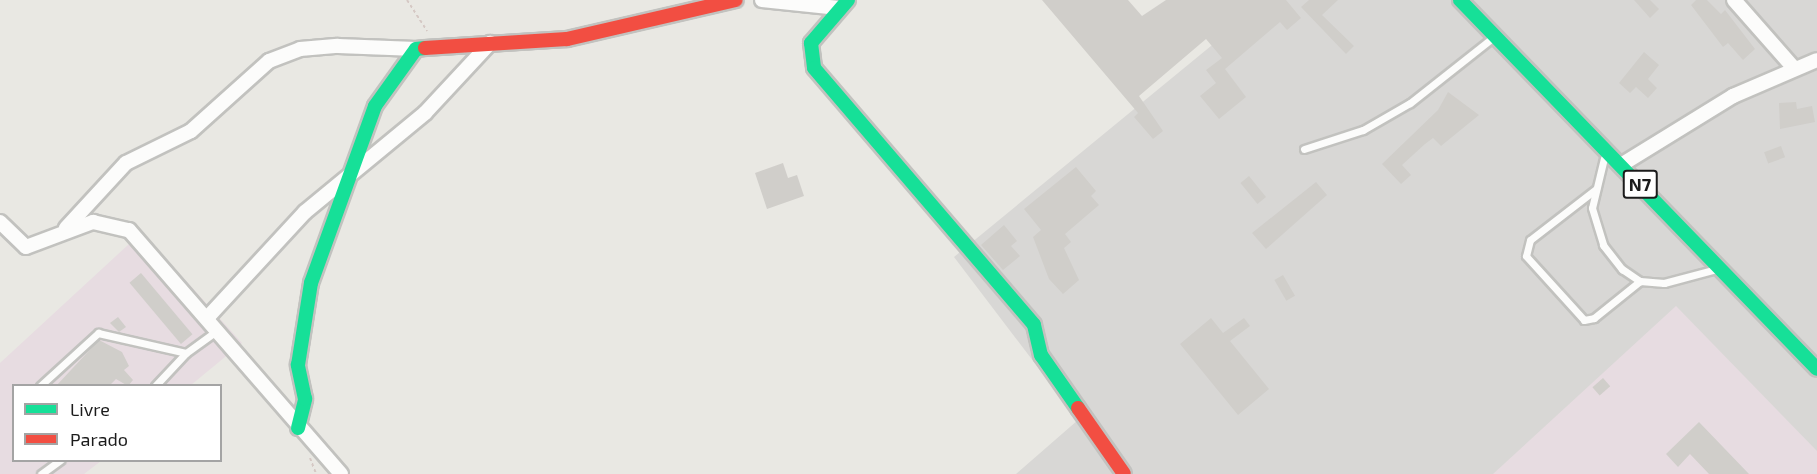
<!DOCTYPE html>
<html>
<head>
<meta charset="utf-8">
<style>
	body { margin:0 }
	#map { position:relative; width:1817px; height:474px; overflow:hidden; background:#e9e8e3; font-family:"Exo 2",sans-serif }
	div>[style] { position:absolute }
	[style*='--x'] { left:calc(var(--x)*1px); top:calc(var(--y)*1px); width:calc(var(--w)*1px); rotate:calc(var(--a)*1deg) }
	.residential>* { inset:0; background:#d8d7d5 }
	.industrial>* { inset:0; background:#e7dce1 }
	.building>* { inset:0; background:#d0ceca; transform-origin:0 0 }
	.path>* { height:2px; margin-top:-1px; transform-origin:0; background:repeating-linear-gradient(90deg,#d5c8c4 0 3px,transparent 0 6px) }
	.roads { filter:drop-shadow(2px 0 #c2c2bf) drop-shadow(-2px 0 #c2c2bf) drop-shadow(0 2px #c2c2bf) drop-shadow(0 -2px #c2c2bf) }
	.lane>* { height:7px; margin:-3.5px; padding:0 3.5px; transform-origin:3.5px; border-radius:3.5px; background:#fcfcfb }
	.street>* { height:14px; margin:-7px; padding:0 7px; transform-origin:7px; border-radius:7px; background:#fcfcfb }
	.fast>* { height:14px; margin:-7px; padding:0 7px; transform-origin:7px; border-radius:7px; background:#16e098 }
	.jam>* { height:14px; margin:-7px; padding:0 7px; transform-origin:7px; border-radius:7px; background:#f24e42 }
	span { translate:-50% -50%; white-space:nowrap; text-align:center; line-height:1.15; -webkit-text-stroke:4.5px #fff; paint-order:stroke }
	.shield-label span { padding:2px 4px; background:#fff; border:2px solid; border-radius:4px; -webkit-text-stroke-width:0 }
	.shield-label { font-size:18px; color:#1b1b1b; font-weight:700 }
	.legend { position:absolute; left:12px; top:384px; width:210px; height:78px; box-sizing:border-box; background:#fff; border:2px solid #a4a4a4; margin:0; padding:8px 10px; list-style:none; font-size:18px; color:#1b1b1b }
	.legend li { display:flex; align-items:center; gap:12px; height:30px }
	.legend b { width:30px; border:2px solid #a4a4a4 }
</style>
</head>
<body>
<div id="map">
	<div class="residential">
		<div style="clip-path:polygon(1267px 0,1817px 0,1817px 474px,1016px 474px,1078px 420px,954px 257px)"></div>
	</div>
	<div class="industrial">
		<div style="clip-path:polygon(142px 232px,242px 343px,191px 385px,14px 386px,14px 460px,101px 461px,84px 474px,0 474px,0 363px)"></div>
		<div style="clip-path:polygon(1676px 306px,1817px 451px,1817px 474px,1493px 474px)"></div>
	</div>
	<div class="building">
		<div style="clip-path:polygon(1042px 0,1128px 0,1142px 16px,1166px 0,1286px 0,1301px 18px,1287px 30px,1280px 22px,1225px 69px,1246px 97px,1219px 119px,1200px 96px,1216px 83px,1206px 70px,1222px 58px,1206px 39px,1139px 96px,1163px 131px,1153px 139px,1134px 117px,1138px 113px)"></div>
		<div style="clip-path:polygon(1309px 0,1338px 0,1322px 15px,1354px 46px,1346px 54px,1301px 7px)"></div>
		<div style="clip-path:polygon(1634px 0,1650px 0,1659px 9px,1650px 18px)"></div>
		<div style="clip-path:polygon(1696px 0,1707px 0,1721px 14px,1725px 10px,1755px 49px,1743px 60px,1728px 43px,1723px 47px,1691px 5px)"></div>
		<div style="clip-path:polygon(1644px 52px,1659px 65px,1648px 79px,1657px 88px,1648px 98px,1636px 87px,1630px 93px,1619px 83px)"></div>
		<div style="clip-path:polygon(1448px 92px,1479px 115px,1441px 146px,1433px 138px,1425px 144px,1402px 165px,1411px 175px,1401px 184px,1382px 164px,1438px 110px)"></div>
		<div style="clip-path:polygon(1796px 102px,1797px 109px,1812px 106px,1815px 122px,1780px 129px,1779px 103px)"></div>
		<div style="left:1781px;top:146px;width:12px;height:18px;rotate:70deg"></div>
		<div style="clip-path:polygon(783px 163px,788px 178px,797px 175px,804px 196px,767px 209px,755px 173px)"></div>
		<div style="clip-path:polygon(1076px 167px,1096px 191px,1091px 196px,1099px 205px,1065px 234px,1071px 242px,1064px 248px,1079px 280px,1063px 294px,1049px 279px,1033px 237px,1041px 230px,1024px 209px)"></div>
		<div style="left:1249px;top:176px;width:27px;height:11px;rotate:51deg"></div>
		<div style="clip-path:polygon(1316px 182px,1327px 195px,1266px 249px,1252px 233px)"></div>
		<div style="clip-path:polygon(1004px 225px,1017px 241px,1011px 246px,1020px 256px,1003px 270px,981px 245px)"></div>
		<div style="left:141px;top:273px;width:80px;height:15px;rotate:50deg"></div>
		<div style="left:1283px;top:275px;width:24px;height:10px;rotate:60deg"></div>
		<div style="clip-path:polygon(118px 317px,126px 327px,119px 332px,110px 323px)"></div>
		<div style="clip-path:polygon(1211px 318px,1223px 333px,1244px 318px,1250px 326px,1230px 341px,1269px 389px,1238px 415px,1180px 344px)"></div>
		<div style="clip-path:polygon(99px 340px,122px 352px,129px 366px,124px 370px,133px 380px,128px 386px,116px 379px,109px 386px,56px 386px)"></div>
		<div style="left:1603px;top:378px;width:11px;height:14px;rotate:49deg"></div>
		<div style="clip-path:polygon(1699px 422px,1749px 474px,1709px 474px,1690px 454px,1678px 467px,1666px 454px)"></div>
	</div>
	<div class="path">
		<div style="--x:407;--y:0;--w:37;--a:57"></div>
		<div style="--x:310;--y:458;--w:17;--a:69"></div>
	</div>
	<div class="roads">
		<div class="lane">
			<div style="--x:1304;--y:149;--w:62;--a:-17.9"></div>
			<div style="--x:1363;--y:130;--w:54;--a:-29.9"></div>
			<div style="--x:1410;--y:103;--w:103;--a:-38.3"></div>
			<div style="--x:1604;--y:158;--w:51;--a:103.5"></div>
			<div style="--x:1592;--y:208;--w:39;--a:73"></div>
			<div style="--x:1603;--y:245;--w:31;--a:52"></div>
			<div style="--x:1622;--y:269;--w:22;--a:34"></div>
			<div style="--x:1640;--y:281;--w:24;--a:5"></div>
			<div style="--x:1664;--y:283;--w:51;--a:-14.9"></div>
			<div style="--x:1596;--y:189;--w:83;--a:142.3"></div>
			<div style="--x:1530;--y:240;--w:16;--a:104"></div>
			<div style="--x:1526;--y:256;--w:86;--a:47.8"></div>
			<div style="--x:1584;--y:320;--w:10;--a:-11"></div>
			<div style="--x:1594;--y:318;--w:59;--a:-38.8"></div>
			<div style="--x:40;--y:386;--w:79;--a:-42.4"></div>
			<div style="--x:98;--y:333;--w:90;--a:12.8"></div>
			<div style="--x:155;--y:386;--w:45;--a:-46.8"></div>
			<div style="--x:186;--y:353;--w:39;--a:-36"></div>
			<div style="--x:41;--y:474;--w:24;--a:-36"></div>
		</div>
		<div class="street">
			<div style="--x:762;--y:0;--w:77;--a:5.9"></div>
			<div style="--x:1734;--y:0;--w:91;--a:48.6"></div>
			<div style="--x:1621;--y:165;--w:132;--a:-31.6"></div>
			<div style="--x:1733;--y:96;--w:91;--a:-23.2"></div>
			<div style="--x:0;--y:222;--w:36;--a:44"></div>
			<div style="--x:26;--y:247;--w:72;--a:-20.5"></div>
			<div style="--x:93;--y:222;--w:37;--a:13"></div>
			<div style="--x:129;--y:230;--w:323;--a:49"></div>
			<div style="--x:66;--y:228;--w:88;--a:-47.3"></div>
			<div style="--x:126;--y:163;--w:72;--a:-26.2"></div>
			<div style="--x:191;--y:131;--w:105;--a:-41.9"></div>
			<div style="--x:269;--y:61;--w:33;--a:-21"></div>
			<div style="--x:300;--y:49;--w:38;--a:-5"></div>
			<div style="--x:338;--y:46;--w:78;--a:2.2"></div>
			<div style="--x:208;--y:317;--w:143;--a:-47.3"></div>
			<div style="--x:305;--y:212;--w:156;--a:-39.5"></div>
			<div style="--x:425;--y:113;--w:96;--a:-47.1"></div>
		</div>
		<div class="fast">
			<div style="--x:848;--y:0;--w:57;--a:130.7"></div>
			<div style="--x:811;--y:43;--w:25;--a:83"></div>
			<div style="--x:814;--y:68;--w:338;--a:49.4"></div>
			<div style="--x:1034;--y:325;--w:31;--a:77"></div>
			<div style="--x:1041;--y:355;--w:65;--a:55.1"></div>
			<div style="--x:1460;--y:0;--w:513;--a:45.95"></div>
			<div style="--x:298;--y:428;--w:30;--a:-76"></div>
			<div style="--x:305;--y:399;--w:35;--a:-102"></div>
			<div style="--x:298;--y:365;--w:83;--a:-81"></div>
			<div style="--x:311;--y:283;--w:188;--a:-70.1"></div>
			<div style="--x:375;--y:106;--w:70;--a:-54.3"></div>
			<div style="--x:416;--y:49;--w:9;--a:-6"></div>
		</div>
		<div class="jam">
			<div style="--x:425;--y:48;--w:142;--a:-3.6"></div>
			<div style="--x:567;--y:39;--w:173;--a:-13"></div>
			<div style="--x:1078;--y:408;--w:80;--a:55.1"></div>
		</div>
	</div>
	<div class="shield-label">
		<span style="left:1640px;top:184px">N7</span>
	</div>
	<ul class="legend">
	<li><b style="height:8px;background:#16e098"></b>Livre</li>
	<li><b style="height:8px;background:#f24e42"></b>Parado</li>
	</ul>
</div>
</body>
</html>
